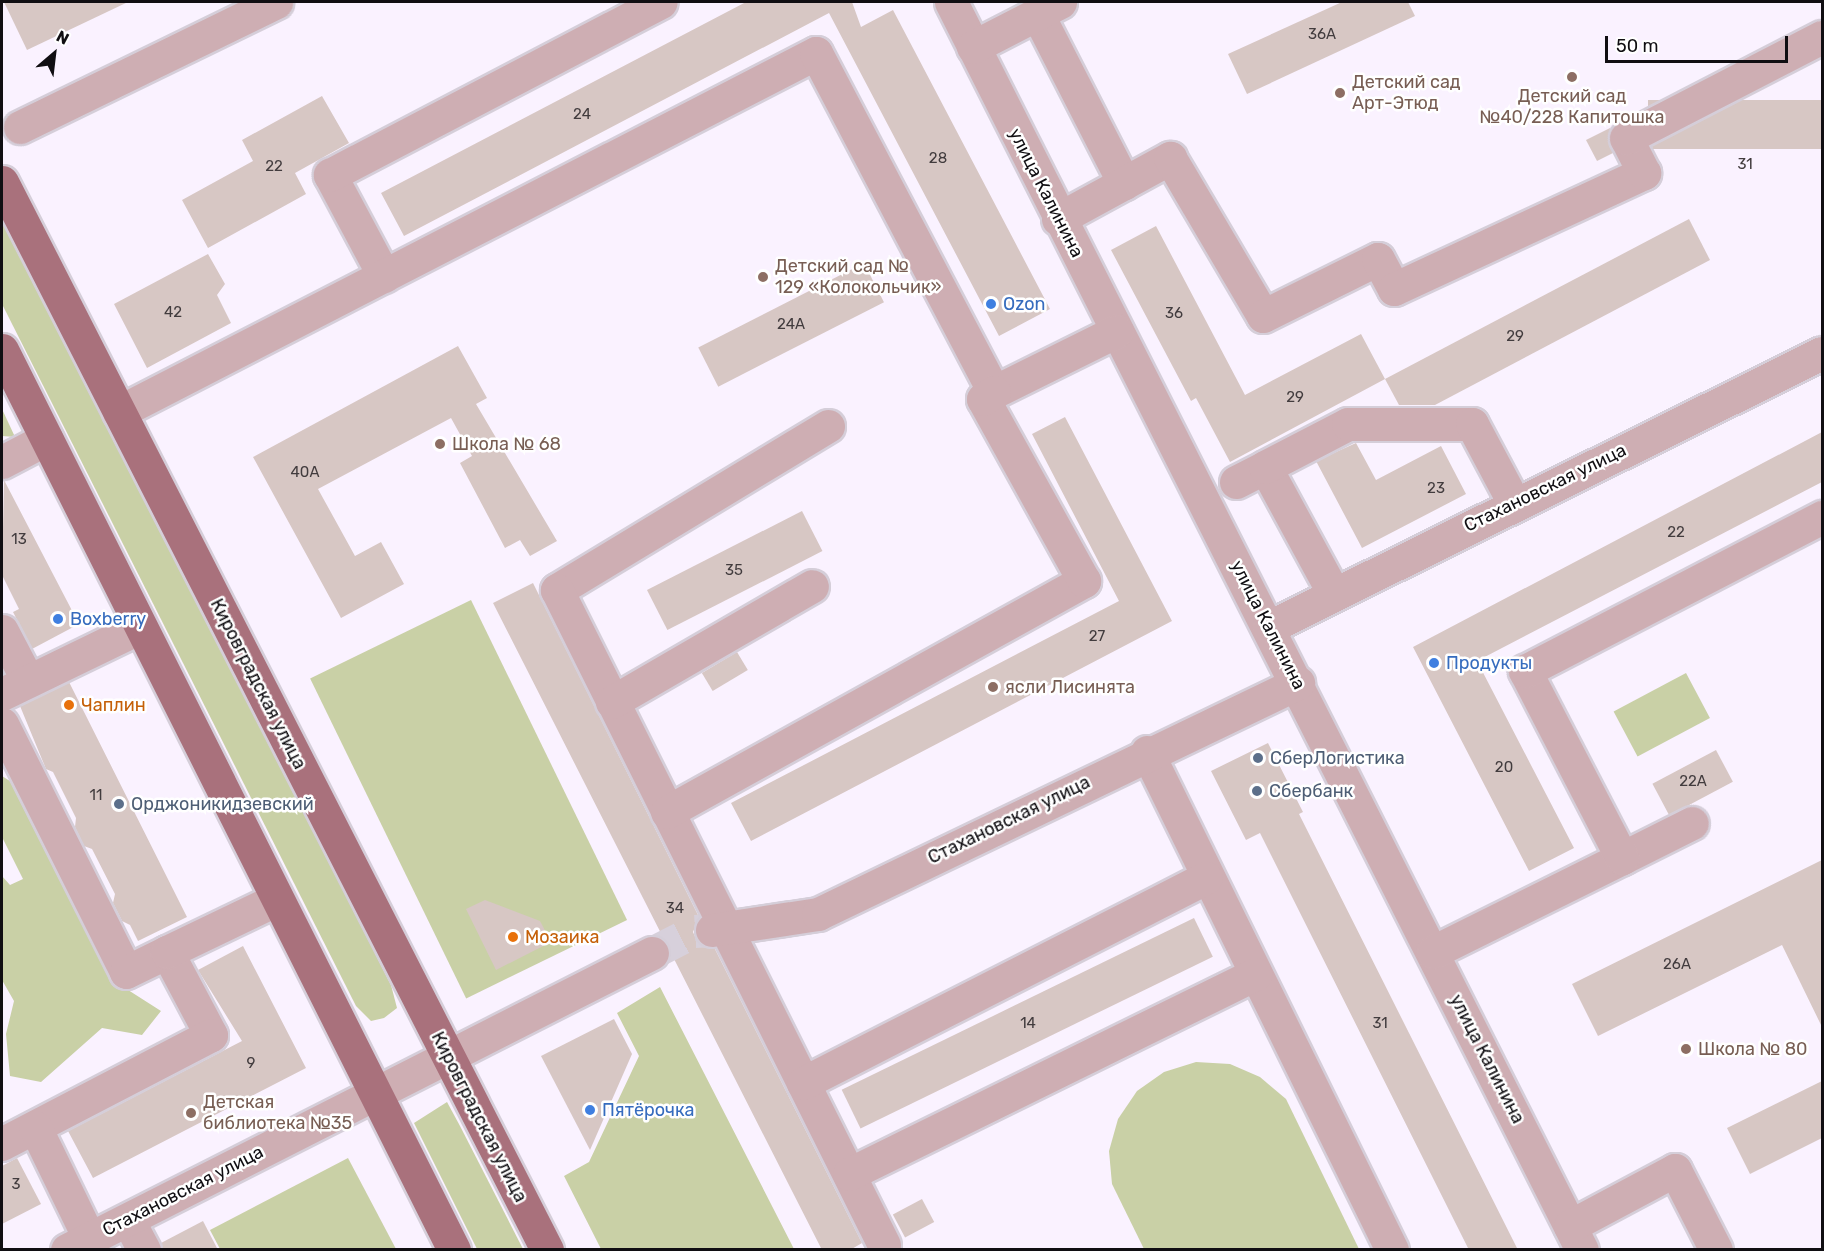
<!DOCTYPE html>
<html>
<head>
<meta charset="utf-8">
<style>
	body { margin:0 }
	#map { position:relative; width:1824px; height:1251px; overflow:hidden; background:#faf2ff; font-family:Rubik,sans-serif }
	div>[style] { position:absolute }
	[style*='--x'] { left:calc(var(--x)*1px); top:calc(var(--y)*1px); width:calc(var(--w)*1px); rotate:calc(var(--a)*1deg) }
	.green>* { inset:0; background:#c9d0a6; transform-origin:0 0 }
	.building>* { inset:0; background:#d7c7c4; transform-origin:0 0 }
	.minor-tunnel>* { height:33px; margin-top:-16.5px; transform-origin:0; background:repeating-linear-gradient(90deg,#d7d0db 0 33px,transparent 0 49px) }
	.roads { filter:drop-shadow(2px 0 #d5ced9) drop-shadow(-2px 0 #d5ced9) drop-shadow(0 2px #d5ced9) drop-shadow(0 -2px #d5ced9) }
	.minor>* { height:33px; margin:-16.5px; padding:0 16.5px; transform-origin:16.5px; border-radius:16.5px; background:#ceaeb3 }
	.major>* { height:33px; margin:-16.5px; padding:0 16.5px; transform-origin:16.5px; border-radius:16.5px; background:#a9717c }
	.dots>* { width:16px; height:16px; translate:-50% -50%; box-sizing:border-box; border:3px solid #fff; border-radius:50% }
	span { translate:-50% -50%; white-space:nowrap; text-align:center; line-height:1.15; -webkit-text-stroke:5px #fff; paint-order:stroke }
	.number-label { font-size:15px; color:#423c3e }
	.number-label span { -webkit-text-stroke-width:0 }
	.education-label { font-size:18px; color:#785e54 }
	.left { translate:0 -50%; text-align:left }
	.street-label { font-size:18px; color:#100e12 }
	.shop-label { font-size:18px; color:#366cbe }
	.food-label { font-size:18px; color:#c56008 }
	.service-label { font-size:18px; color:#4e5e75 }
	.frame { position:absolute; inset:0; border:3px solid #100e12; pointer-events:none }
	.north { position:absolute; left:24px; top:24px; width:60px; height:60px; -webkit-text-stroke:4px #fff; paint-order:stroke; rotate:28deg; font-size:16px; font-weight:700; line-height:24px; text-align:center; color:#100e12 }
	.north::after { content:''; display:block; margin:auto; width:21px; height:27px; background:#100e12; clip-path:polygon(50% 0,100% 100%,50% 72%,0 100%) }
	.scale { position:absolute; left:1605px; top:36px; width:183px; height:27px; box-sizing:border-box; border:3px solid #100e12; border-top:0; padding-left:8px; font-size:18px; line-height:21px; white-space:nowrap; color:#100e12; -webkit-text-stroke:4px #fff; paint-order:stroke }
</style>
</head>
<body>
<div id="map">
	<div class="green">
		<div style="clip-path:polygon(2px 213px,391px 985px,397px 1008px,384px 1018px,371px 1021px,356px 1006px,2px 304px)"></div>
		<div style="clip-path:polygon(2px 409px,15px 437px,2px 436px)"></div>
		<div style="left:471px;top:600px;width:356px;height:179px;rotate:64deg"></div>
		<div style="left:1686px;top:673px;width:51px;height:82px;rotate:62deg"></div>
		<div style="clip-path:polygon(2px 776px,13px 783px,114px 981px,161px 1011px,142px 1035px,102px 1028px,41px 1082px,10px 1076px,6px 1034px,14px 1001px,2px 980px,2px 876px,10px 885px,23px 879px,2px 837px)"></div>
		<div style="clip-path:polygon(660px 987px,794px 1249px,601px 1249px,564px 1176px,589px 1162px,639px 1056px,617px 1013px)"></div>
		<div style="clip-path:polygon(1196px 1062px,1230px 1064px,1260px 1077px,1286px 1099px,1359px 1249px,1144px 1249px,1112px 1184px,1109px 1151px,1118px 1119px,1137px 1091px,1164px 1072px)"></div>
		<div style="clip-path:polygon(447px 1102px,460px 1126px,523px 1249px,477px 1249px,414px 1123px)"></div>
		<div style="clip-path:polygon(348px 1158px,396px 1249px,220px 1249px,210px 1230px)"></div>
	</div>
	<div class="building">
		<div style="clip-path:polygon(4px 2px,128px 2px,27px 50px)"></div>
		<div style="clip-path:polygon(746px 2px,852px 2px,861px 27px,893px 10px,1050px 309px,999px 336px,829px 13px,404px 236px,381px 193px)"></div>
		<div style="clip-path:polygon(1342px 2px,1408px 2px,1415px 16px,1247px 94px,1228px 54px)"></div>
		<div style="clip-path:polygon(322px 96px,349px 143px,295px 173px,306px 194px,208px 248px,182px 200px,253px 161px,242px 140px)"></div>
		<div style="left:1822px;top:100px;width:49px;height:174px;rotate:90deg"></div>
		<div style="clip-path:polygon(1610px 128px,1613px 153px,1597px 161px,1586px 140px)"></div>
		<div style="clip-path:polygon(1689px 219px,1710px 260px,1435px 405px,1399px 405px,1385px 379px)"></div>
		<div style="clip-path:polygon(1156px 226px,1245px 395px,1361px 334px,1385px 379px,1230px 462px,1196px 398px,1191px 401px,1111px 250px)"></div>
		<div style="clip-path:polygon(208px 254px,225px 284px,217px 295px,231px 323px,147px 368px,114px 304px)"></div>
		<div style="left:864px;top:263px;width:44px;height:186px;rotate:63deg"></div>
		<div style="clip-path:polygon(458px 346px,487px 398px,476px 404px,557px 541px,530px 556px,520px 540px,505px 548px,460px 463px,472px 456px,451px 418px,318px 489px,355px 556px,381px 542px,404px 584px,341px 618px,253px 457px)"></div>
		<div style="clip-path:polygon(1065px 417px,1172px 621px,751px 841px,731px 803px,1119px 601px,1032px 434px)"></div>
		<div style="clip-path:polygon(1822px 432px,1822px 482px,1477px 661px,1574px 848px,1529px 871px,1413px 647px)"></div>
		<div style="clip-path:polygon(1356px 443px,1376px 480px,1441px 446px,1466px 494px,1362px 548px,1316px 461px)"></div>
		<div style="clip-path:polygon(4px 480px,79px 624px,32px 649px,13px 612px,19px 609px,2px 575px)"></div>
		<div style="left:802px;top:511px;width:45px;height:174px;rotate:63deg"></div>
		<div style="clip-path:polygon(533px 583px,699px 917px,693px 932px,697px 941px,715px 949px,862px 1243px,850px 1250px,822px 1250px,493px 603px)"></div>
		<div style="left:737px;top:652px;width:21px;height:41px;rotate:59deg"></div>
		<div style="clip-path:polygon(69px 682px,187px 917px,138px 941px,130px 925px,122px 921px,113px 903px,115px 894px,92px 849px,84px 846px,75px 827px,76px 818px,53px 772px,46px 769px,20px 706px)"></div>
		<div style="clip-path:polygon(1268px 743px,1303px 812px,1299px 814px,1518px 1250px,1469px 1250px,1260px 833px,1246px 840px,1211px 771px)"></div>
		<div style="left:1716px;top:750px;width:36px;height:72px;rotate:62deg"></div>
		<div style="clip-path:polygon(1822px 860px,1822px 1027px,1782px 945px,1598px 1036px,1572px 984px)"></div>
		<div style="clip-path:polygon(485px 900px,540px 921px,551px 942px,496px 970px,466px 909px)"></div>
		<div style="left:1194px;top:918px;width:43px;height:392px;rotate:64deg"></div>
		<div style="clip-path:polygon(243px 946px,306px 1068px,93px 1178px,68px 1131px,242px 1041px,198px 970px)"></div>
		<div style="clip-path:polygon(614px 1019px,632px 1054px,590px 1150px,541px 1056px)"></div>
		<div style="clip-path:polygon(1822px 1081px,1822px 1138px,1750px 1174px,1727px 1128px)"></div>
		<div style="clip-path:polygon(17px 1158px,41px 1204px,2px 1224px,2px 1166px)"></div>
		<div style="left:922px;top:1199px;width:26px;height:33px;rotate:62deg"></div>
		<div style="clip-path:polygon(203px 1221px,218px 1250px,163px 1250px,161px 1243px)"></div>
	</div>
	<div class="minor-tunnel">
		<div style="--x:652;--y:953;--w:48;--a:-27.1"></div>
		<div style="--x:695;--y:931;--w:17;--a:-3"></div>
	</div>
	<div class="roads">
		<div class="minor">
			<div style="--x:951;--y:2;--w:1398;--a:63.18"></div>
			<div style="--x:1038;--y:15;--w:189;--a:62.9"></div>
			<div style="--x:973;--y:47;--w:98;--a:-27.3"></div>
			<div style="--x:20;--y:127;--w:285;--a:-26"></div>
			<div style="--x:1058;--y:219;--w:128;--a:-28.6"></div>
			<div style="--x:1170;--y:158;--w:183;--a:59.5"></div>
			<div style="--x:1263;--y:316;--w:128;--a:-26.4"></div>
			<div style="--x:1378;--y:259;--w:34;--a:62"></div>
			<div style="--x:1394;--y:289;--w:276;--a:-24.9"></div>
			<div style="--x:1644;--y:173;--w:39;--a:-117"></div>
			<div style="--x:1626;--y:138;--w:220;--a:-27.3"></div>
			<div style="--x:384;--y:276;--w:115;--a:-118.1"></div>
			<div style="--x:330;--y:175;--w:373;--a:-27.6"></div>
			<div style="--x:119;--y:412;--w:784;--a:-27.25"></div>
			<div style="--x:816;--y:53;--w:383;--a:62.3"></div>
			<div style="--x:994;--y:392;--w:137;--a:-26.4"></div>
			<div style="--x:828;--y:426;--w:317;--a:148.8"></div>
			<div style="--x:557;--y:590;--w:732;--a:63.47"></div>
			<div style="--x:2;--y:462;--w:50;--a:-27.6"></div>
			<div style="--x:1236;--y:482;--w:33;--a:-27"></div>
			<div style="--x:1333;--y:592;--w:142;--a:-118.5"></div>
			<div style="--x:1265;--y:467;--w:93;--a:-27.4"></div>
			<div style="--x:1348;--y:424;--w:124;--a:0"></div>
			<div style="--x:1472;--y:424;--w:89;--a:62"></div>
			<div style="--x:1269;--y:627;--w:617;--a:-26.36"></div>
			<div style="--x:2;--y:631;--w:56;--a:62.5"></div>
			<div style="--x:2;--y:694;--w:151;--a:-25.9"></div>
			<div style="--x:612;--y:702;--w:231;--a:-30.1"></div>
			<div style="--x:2;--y:724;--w:277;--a:63.4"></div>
			<div style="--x:126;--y:972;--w:46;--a:-26"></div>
			<div style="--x:167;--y:952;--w:94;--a:62.1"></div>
			<div style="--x:211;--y:1035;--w:236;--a:152.5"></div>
			<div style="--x:1147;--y:752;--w:555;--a:63.8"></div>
			<div style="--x:667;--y:812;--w:477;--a:-29"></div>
			<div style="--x:1084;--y:581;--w:208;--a:-119"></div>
			<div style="--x:983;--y:399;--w:13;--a:-32"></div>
			<div style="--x:1622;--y:858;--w:78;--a:-26.6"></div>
			<div style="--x:712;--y:930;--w:107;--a:-8.6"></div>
			<div style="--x:818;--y:914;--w:533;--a:-25.7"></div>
			<div style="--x:167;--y:952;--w:120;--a:-25.7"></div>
			<div style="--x:1433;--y:952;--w:211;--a:-26.4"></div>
			<div style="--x:1622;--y:858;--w:211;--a:-117.4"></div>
			<div style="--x:1525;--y:671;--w:335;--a:-27.4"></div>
			<div style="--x:803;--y:1083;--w:452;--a:-27"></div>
			<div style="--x:35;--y:1127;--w:123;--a:64.1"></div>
			<div style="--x:849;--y:1174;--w:453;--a:-26.2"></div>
			<div style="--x:128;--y:1220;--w:34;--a:62"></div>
			<div style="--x:1570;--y:1226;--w:119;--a:-28.1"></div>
			<div style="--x:1675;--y:1170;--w:90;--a:62.9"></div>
			<div style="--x:67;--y:1250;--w:656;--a:-26.92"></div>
		</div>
		<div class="major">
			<div style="--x:2;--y:182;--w:1199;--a:62.96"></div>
			<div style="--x:2;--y:350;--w:1007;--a:63.33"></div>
		</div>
	</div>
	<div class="dots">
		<div style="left:1572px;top:77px;background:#8d6e63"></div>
		<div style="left:1340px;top:93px;background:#8d6e63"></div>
		<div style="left:763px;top:277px;background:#8d6e63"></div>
		<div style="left:991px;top:304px;background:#3f7fe0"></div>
		<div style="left:440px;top:444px;background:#8d6e63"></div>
		<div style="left:58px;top:619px;background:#3f7fe0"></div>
		<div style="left:1434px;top:663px;background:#3f7fe0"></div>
		<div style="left:993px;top:687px;background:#8d6e63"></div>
		<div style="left:69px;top:705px;background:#e8710a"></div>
		<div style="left:1258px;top:758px;background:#5c6f8a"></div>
		<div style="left:1257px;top:791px;background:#5c6f8a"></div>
		<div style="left:119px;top:804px;background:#5c6f8a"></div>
		<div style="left:513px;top:937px;background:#e8710a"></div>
		<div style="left:1686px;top:1049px;background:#8d6e63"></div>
		<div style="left:590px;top:1110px;background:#3f7fe0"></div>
		<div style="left:191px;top:1113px;background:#8d6e63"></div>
	</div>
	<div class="number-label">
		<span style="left:1322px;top:35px">36А</span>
		<span style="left:582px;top:115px">24</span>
		<span style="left:938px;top:159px">28</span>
		<span style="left:1745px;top:165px">31</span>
		<span style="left:274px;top:167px">22</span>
		<span style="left:173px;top:313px">42</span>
		<span style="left:1174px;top:314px">36</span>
		<span style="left:791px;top:325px">24А</span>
		<span style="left:1515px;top:337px">29</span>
		<span style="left:1295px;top:398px">29</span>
		<span style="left:305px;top:473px">40А</span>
		<span style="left:1436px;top:489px">23</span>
		<span style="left:1676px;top:533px">22</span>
		<span style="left:19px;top:540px">13</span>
		<span style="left:734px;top:571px">35</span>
		<span style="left:1097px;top:637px">27</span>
		<span style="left:1504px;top:768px">20</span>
		<span style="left:1693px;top:782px">22А</span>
		<span style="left:96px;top:796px">11</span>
		<span style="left:675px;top:909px">34</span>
		<span style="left:1677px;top:965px">26А</span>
		<span style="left:1028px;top:1024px">14</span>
		<span style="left:1380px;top:1024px">31</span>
		<span style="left:251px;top:1064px">9</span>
		<span style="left:16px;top:1185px">3</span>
	</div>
	<div class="education-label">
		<span class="left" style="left:1352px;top:93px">Детский сад<br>Арт-Этюд</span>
		<span style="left:1572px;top:107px">Детский сад<br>№40/228 Капитошка</span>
		<span class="left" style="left:775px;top:277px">Детский сад №<br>129 «Колокольчик»</span>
		<span class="left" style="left:452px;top:444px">Школа № 68</span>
		<span class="left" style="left:1005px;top:687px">ясли Лисинята</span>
		<span class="left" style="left:1698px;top:1049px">Школа № 80</span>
		<span class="left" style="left:203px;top:1113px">Детская<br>библиотека №35</span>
	</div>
	<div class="street-label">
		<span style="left:1046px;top:193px;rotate:63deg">улица Калинина</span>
		<span style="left:1545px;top:488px;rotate:-26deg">Стахановская улица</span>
		<span style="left:1268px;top:625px;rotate:63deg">улица Калинина</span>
		<span style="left:258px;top:684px;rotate:63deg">Кировградская улица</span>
		<span style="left:1009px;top:820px;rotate:-26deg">Стахановская улица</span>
		<span style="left:1487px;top:1059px;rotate:63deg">улица Калинина</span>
		<span style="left:479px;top:1117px;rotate:63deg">Кировградская улица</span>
		<span style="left:183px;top:1191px;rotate:-27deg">Стахановская улица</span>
	</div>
	<div class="shop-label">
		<span class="left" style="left:1003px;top:304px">Ozon</span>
		<span class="left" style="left:70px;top:619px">Boxberry</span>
		<span class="left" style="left:1446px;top:663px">Продукты</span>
		<span class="left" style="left:602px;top:1110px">Пятёрочка</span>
	</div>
	<div class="food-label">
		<span class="left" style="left:81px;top:705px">Чаплин</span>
		<span class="left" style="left:525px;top:937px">Мозаика</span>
	</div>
	<div class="service-label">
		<span class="left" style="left:1270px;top:758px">СберЛогистика</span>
		<span class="left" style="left:1269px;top:791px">Сбербанк</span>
		<span class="left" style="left:131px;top:804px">Орджоникидзевский</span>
	</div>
	<div class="frame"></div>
	<div class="north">N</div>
	<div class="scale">50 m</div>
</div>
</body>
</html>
